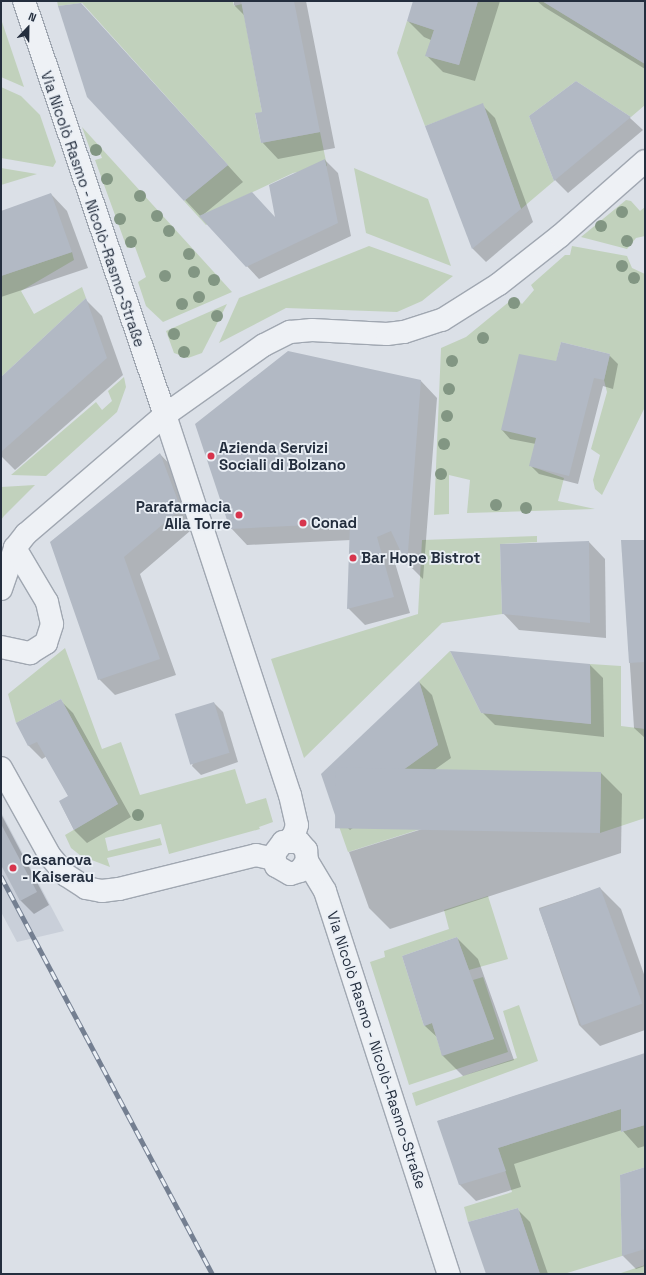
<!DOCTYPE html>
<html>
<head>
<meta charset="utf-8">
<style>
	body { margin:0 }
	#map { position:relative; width:646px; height:1275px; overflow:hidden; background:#dbe0e7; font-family:"Space Grotesk",sans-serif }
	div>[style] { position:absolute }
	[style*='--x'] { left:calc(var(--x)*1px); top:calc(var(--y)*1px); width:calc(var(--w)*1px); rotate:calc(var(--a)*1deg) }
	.built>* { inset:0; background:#c9cfd9 }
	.green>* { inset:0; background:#c1d1bc }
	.shadow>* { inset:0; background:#0003 }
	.building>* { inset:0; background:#b2b9c4; transform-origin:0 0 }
	.roads { filter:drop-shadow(1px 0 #a0a7b1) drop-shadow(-1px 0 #a0a7b1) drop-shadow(0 1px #a0a7b1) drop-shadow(0 -1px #a0a7b1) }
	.minor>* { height:22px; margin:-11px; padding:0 11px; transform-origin:11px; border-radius:11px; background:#eef1f5 }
	.rail>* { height:4.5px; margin-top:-2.25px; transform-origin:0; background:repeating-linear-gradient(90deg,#eaeff5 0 9px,#747f91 0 18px); box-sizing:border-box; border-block:1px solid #747f91 }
	.trees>* { width:12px; height:12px; margin:-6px; border-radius:50%; background:#829683 }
	.dots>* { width:11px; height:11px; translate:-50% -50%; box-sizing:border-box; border:2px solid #eaeff5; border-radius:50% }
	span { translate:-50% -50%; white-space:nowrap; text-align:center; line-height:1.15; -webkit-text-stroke:3.5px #eaeff5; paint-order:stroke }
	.street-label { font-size:15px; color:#242e3e }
	.poi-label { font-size:15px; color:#242e3e; font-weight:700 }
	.left { translate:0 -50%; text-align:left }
	.right { translate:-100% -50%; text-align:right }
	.frame { position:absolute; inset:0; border:2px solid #242e3e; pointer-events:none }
	.north { position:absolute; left:8px; top:8px; width:40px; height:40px; -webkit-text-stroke:3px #eaeff5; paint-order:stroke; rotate:22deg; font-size:11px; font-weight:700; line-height:16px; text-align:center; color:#242e3e }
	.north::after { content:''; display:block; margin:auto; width:14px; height:18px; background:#242e3e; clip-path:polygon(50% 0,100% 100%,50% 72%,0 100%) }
</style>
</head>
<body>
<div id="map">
	<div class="built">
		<div style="clip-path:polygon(1px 812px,64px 931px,17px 942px,1px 912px)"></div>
	</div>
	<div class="green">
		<div style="clip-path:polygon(57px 1px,233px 1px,234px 6px,242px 4px,262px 112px,255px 114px,261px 143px,320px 132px,327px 166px,293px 173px,238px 199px,206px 225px,184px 201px,228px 165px,82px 3px,58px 6px)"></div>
		<div style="clip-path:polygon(478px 1px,542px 1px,645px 64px,645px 105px,631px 117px,576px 81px,529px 116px,554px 181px,521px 209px,483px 104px,425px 126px,397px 53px,407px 21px,434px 30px,426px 56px,459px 65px)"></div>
		<div style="clip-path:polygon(1px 19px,24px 87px,1px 77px)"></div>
		<div style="clip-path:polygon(1px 87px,21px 96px,40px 115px,56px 162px,53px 167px,1px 158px)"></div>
		<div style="clip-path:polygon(82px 127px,232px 292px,163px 322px,146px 306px,138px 282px,146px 277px,135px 247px,127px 248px,95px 160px,102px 158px,100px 153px,92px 155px)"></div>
		<div style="clip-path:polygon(1px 168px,37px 174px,1px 185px)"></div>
		<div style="clip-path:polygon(354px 168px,428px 199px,451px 266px,366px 233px)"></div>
		<div style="clip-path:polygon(626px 200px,631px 201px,640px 211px,645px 207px,645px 236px,636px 238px,627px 249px,581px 237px)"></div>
		<div style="clip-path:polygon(369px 246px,453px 276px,422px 301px,397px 312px,286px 308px,219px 343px,239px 298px)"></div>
		<div style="clip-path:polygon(572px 246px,627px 256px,632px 268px,645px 274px,645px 407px,602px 495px,595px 489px,593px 480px,600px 455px,591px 449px,607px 392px,604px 380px,610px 354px,561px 342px,530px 466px,564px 478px,558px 501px,595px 509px,467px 513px,470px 480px,449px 475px,449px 514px,434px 515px,441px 348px,466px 337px,515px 297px,522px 304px,534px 290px,531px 285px,565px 255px,570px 255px)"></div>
		<div style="clip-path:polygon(72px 252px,74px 260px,21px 291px,34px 314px,82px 287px,86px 298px,1px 377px,1px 276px)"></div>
		<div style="clip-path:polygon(227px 304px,202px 353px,188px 358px,174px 353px,166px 331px)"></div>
		<div style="clip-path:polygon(124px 377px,126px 387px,117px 412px,46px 476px,11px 475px,96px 402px,102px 410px,112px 401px,108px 391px)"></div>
		<div style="clip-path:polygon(35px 485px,4px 516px,1px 520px,1px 487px)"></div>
		<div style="clip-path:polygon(537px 536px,537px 542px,500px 544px,502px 614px,442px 623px,304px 758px,271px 659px,418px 614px,422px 540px)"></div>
		<div style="clip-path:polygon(65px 648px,102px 749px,121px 742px,140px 795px,235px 769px,246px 804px,266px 798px,273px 822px,259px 827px,260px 829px,169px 854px,161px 824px,105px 838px,108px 851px,160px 838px,162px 845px,107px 858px,110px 867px,81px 856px,71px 848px,65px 835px,118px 804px,61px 699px,16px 723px,8px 694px)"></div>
		<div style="clip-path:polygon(450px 651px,481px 713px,591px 724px,590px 664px,621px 666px,621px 726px,645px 729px,645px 818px,600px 833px,601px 772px,348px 852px,336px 818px,438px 745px,419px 681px)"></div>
		<div style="clip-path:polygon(488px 896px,508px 959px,469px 970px,457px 937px,402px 956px,424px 1026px,432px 1023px,442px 1055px,494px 1039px,473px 980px,483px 977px,508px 1052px,409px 1085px,370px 962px,385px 957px,384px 951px,449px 929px,444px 910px)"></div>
		<div style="clip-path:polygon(519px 1005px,538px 1061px,416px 1106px,412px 1093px,517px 1058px,503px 1011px)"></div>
		<div style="clip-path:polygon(621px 1109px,621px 1132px,645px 1125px,645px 1167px,620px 1175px,622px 1256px,564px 1274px,540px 1274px,518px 1208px,468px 1222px,464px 1207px,512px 1192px,498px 1148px)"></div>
		<div style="clip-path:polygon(645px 1265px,645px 1274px,618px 1274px)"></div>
	</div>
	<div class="shadow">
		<div style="clip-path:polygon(234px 1px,306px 1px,335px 148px,278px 159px,262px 142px,263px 113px,245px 16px,234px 5px)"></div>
		<div style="clip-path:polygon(414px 1px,500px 1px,475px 81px,443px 72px,426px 55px,431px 40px,424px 37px,408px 21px)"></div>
		<div style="clip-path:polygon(537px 1px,645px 1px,645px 69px,544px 7px)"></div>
		<div style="clip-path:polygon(81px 4px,243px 182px,204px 214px,276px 219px,325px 160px,338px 173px,351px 236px,259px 279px,88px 96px)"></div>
		<div style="clip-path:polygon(576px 82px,630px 118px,643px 130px,568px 193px,555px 180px,530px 116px)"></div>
		<div style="clip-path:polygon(482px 105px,495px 118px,533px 222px,486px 262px,473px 249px,426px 127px)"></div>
		<div style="clip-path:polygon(51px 194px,67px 211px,88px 268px,1px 297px,1px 212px)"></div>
		<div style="clip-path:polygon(86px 300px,102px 316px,123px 375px,15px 470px,1px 456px,1px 378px)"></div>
		<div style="clip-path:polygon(288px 352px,421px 381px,437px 398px,423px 579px,408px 564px,401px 550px,392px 553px,410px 613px,365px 625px,348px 608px,351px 540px,247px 545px,231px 528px)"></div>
		<div style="clip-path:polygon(520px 355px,557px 362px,609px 355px,618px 364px,613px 389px,603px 386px,578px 484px,539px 474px,530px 465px,536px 444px,510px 439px,502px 430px)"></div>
		<div style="clip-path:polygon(160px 454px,176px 471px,197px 525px,140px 574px,176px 675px,115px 695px,99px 679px,52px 542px)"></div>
		<div style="clip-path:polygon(622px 541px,645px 541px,645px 738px,634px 728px)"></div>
		<div style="clip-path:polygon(589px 542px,605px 559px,606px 638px,519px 630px,503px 613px,501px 545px)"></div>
		<div style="clip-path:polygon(590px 665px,603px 678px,604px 737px,495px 725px,482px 712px)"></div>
		<div style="clip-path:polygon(419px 682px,432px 695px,451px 758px,350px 830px,337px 817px)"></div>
		<div style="clip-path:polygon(60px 700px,73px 713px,131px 817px,87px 843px,74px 830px,60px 802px,69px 797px,47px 756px,42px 759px,29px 746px,17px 723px)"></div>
		<div style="clip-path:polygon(214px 703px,223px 712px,238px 762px,201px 775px,192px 766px)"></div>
		<div style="clip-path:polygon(601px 773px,622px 794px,621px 853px,390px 929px,369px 908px,349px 852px)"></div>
		<div style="clip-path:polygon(1px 814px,49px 905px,34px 914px,21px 901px,1px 863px)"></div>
		<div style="clip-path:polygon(600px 888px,621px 909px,645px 977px,645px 1030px,600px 1046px,579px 1025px,539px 908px)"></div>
		<div style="clip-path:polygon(457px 938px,478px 959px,514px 1060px,463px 1076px,442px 1055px,438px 1038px,425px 1026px,403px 957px)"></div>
		<div style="clip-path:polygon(645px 1054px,645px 1146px,638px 1148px,622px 1130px,514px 1164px,521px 1187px,476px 1201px,460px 1185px,438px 1121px)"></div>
		<div style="clip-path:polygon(645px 1168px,645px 1266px,636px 1269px,623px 1256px)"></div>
		<div style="clip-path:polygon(517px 1209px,530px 1222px,548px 1274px,487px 1274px)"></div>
	</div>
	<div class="building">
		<div style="clip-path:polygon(241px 1px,294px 1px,320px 132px,261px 143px,255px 113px,262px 112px)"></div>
		<div style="clip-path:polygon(413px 1px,478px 1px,459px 65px,425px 56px,434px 30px,407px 21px)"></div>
		<div style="clip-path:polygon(542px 1px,645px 1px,645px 64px)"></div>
		<div style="clip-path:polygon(81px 3px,228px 165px,184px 201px,87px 97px,58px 6px)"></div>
		<div style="clip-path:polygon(576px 81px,631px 117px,554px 181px,529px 116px)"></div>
		<div style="clip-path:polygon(483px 103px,521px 209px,472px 249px,425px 126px)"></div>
		<div style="clip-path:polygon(325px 159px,338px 223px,246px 267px,199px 216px,252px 192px,275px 217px,269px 185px)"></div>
		<div style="clip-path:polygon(51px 193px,72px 252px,1px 276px,1px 211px)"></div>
		<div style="clip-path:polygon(86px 298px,107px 358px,1px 452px,1px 377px)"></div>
		<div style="clip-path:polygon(561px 342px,610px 354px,604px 380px,594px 378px,569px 476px,529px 466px,536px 438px,501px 430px,519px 354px,556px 361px)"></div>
		<div style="clip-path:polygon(288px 351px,421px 380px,407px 565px,391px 531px,377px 537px,394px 597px,347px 609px,350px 523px,230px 529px,195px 424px)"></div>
		<div style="clip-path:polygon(160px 453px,181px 509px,124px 557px,160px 659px,98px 680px,50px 542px)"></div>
		<div style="clip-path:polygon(621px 540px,645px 540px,645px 662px,629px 663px)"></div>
		<div style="clip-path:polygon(589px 541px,590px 623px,502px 614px,500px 544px)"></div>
		<div style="clip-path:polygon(450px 651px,590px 664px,591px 724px,481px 713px)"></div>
		<div style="clip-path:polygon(419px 681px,438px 745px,336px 818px,321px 774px)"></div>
		<div style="clip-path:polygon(61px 699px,118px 804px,74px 830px,59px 801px,68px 796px,37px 742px,28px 746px,16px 723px)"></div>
		<div style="left:214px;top:702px;width:53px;height:41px;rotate:73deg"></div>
		<div style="left:601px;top:772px;width:61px;height:265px;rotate:91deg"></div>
		<div style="clip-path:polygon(1px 824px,37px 892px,20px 901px,1px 865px)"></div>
		<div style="left:600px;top:887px;width:124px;height:65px;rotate:70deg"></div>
		<div style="clip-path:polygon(457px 937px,494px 1039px,442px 1056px,432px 1023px,424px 1026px,402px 956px)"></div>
		<div style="clip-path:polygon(645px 1053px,645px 1125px,621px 1132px,621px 1109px,498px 1148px,506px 1171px,459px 1185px,437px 1121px)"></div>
		<div style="clip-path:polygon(645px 1167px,645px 1249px,622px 1256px,620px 1175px)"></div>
		<div style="clip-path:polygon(518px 1208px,540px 1274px,486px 1274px,468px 1222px)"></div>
	</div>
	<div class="roads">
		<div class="minor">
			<div style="--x:24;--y:1;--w:437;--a:71.2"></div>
			<div style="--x:165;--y:415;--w:400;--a:71.8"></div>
			<div style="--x:290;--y:795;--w:31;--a:77"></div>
			<div style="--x:297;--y:825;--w:10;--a:107"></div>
			<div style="--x:294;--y:835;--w:8;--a:135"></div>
			<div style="--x:1;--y:589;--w:43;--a:-71.1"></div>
			<div style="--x:15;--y:548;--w:18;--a:-52"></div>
			<div style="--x:26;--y:534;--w:183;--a:-40.6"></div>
			<div style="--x:165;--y:415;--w:121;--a:-35.3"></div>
			<div style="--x:264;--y:345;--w:29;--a:-27"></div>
			<div style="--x:290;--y:332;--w:22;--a:-5"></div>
			<div style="--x:312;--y:330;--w:75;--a:3.1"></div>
			<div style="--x:387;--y:334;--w:17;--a:-7"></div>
			<div style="--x:404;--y:332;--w:40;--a:-18"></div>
			<div style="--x:442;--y:320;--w:67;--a:-32.3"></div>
			<div style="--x:499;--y:284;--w:78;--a:-38.2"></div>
			<div style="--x:560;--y:236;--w:113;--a:-41.4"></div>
			<div style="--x:1;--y:647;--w:30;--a:12"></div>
			<div style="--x:30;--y:653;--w:19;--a:-32"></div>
			<div style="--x:46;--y:643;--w:20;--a:-72"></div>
			<div style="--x:52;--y:624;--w:23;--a:-103"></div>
			<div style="--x:47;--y:602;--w:63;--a:-120.7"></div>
			<div style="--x:1;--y:768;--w:101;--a:60.9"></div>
			<div style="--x:50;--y:856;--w:25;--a:50"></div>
			<div style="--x:66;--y:875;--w:24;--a:33"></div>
			<div style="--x:86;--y:888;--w:16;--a:11"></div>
			<div style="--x:102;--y:891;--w:17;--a:-7"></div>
			<div style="--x:119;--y:889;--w:141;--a:-13.9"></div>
			<div style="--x:256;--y:855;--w:18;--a:13"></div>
			<div style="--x:307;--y:861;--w:12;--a:125"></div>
			<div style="--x:300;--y:871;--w:10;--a:163"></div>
			<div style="--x:290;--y:874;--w:16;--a:-150"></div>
			<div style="--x:276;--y:866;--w:12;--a:-99"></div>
			<div style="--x:274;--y:854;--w:15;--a:-53"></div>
			<div style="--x:283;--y:842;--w:16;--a:0"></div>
			<div style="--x:299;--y:842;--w:11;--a:49"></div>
			<div style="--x:306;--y:850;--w:11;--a:85"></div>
			<div style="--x:307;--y:861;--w:35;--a:59"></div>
			<div style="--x:325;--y:891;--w:403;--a:72.1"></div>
		</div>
	</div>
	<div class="rail">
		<div style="--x:1;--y:876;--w:451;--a:62"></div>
	</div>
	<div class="trees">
		<div style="left:96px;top:150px"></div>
		<div style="left:107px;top:179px"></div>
		<div style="left:140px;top:196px"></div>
		<div style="left:622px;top:212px"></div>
		<div style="left:157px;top:216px"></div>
		<div style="left:120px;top:219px"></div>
		<div style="left:601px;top:226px"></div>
		<div style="left:169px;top:231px"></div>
		<div style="left:627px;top:241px"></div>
		<div style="left:131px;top:242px"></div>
		<div style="left:189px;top:254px"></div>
		<div style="left:622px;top:266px"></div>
		<div style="left:194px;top:272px"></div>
		<div style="left:165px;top:276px"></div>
		<div style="left:634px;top:278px"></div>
		<div style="left:214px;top:280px"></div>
		<div style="left:199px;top:297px"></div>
		<div style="left:514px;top:303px"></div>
		<div style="left:182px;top:304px"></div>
		<div style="left:217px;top:316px"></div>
		<div style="left:174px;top:334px"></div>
		<div style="left:483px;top:338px"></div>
		<div style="left:184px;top:352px"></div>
		<div style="left:452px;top:361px"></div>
		<div style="left:449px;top:389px"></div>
		<div style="left:447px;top:416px"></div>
		<div style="left:444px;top:444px"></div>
		<div style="left:441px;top:474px"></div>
		<div style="left:496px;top:505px"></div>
		<div style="left:526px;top:508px"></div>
		<div style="left:138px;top:815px"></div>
	</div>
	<div class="dots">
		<div style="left:211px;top:456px;background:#d7354d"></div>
		<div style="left:239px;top:515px;background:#d7354d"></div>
		<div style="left:303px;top:523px;background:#d7354d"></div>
		<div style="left:353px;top:558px;background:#d7354d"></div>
		<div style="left:13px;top:868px;background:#d7354d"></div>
	</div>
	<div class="street-label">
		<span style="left:93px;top:209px;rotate:71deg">Via Nicolò Rasmo - Nicolò-Rasmo-Straße</span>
		<span style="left:377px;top:1050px;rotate:72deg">Via Nicolò Rasmo - Nicolò-Rasmo-Straße</span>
	</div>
	<div class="poi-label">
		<span class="left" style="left:219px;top:456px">Azienda Servizi<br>Sociali di Bolzano</span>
		<span class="right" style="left:231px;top:515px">Parafarmacia<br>Alla Torre</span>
		<span class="left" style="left:311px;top:523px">Conad</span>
		<span class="left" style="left:361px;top:558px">Bar Hope Bistrot</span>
		<span class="left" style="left:22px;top:868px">Casanova<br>- Kaiserau</span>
	</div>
	<div class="frame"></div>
	<div class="north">N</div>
</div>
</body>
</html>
